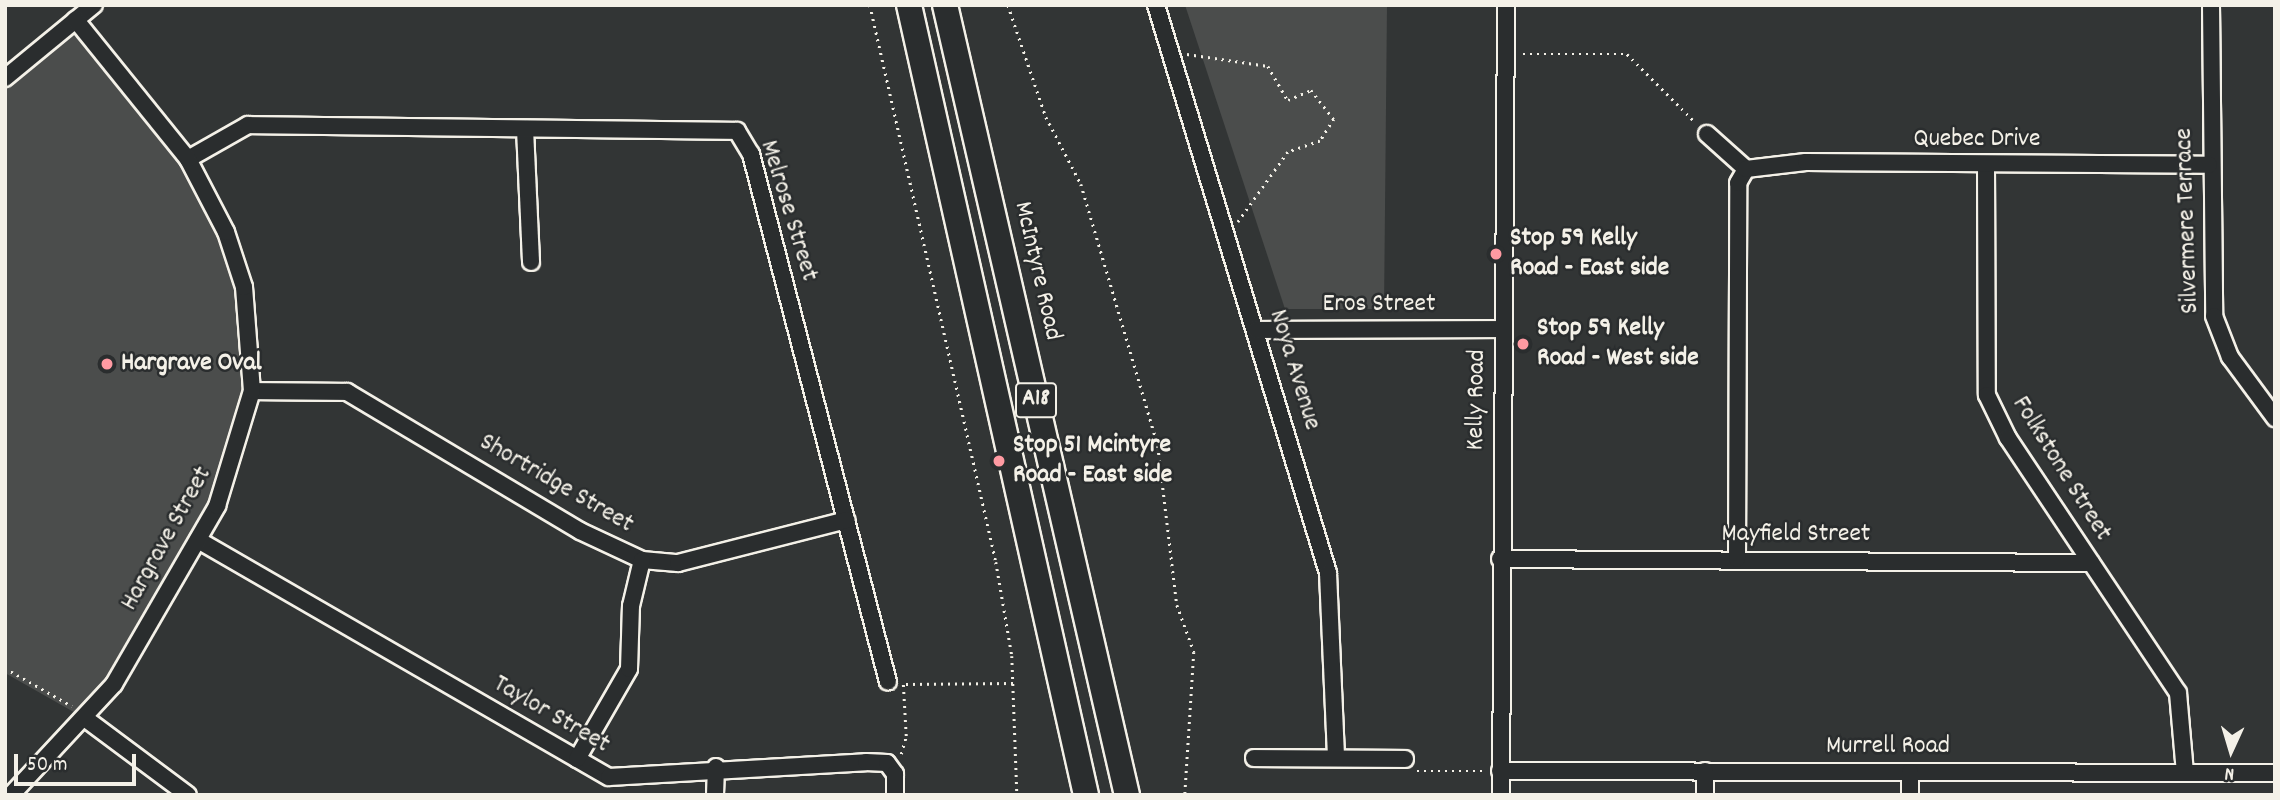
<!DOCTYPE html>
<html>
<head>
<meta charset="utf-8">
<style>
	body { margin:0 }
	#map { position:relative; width:2280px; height:800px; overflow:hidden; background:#323535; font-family:Dekko,sans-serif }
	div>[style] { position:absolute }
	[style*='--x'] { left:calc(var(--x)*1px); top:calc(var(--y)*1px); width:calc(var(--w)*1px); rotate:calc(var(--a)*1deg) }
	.green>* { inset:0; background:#4b4d4c }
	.path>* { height:2.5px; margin-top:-1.25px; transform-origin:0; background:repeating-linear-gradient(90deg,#f4f1e8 0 2px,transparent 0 7px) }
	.roads { filter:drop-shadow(2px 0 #f4f1e8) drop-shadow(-2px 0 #f4f1e8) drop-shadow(0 2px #f4f1e8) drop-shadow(0 -2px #f4f1e8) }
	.street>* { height:16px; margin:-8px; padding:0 8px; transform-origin:8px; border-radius:8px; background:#2a2d2e }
	.primary>* { height:24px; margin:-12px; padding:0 12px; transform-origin:12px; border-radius:12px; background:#2a2d2e }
	.dots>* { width:19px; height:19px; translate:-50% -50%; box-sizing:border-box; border:4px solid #2a2d2e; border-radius:50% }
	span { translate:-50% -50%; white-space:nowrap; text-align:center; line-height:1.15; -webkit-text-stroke:5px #2a2d2e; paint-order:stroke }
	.shield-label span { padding:2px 5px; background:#2a2d2e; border:2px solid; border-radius:5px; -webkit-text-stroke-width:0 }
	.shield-label { font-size:24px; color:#f4f1e8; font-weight:700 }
	.street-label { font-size:26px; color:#f4f1e8 }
	.poi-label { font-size:26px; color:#f4f1e8; font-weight:700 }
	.left { translate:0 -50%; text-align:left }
	.frame { position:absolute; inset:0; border:7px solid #f4f1e8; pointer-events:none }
	.north { position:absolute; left:2196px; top:716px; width:70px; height:70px; -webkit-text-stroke:5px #2a2d2e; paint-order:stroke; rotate:184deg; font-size:19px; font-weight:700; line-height:28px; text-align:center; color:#f4f1e8 }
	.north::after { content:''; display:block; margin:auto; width:24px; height:32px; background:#f4f1e8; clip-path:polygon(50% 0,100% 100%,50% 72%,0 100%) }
	.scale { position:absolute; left:14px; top:754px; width:122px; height:32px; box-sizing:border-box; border:4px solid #f4f1e8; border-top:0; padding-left:9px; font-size:21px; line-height:24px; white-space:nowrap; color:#f4f1e8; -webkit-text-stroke:5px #2a2d2e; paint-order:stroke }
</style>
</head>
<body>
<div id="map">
	<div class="green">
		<div style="clip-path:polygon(1185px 5px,1387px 5px,1384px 309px,1285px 309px)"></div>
		<div style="clip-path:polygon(76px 20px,188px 159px,244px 287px,252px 391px,232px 471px,86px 719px,5px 673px,5px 78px)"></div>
	</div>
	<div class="path">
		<div style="--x:870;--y:5;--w:571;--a:77.25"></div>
		<div style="--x:996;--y:562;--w:95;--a:80.3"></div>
		<div style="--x:1012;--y:656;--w:139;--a:87.9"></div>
		<div style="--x:1008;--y:5;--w:118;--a:71.3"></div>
		<div style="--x:1046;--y:117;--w:76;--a:62.4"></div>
		<div style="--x:1081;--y:184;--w:273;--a:73.6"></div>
		<div style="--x:1158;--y:446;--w:160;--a:83.2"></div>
		<div style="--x:1177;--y:605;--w:50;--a:70.1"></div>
		<div style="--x:1194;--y:652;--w:143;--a:93.6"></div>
		<div style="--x:1187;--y:54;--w:82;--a:8.4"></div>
		<div style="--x:1268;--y:66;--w:39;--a:60"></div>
		<div style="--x:1288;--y:100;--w:25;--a:-23"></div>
		<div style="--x:1311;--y:90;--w:37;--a:52"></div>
		<div style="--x:1334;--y:119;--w:26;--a:122"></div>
		<div style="--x:1320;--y:141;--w:34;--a:161"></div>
		<div style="--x:1288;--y:152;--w:86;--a:125.5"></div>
		<div style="--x:1523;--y:54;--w:104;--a:0"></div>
		<div style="--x:1627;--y:54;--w:96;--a:45"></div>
		<div style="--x:5;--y:668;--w:77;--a:29.6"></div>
		<div style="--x:906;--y:684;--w:108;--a:-0.5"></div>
		<div style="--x:901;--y:754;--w:19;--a:-74"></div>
		<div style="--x:906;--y:736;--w:53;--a:-93.2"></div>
		<div style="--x:1417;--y:771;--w:66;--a:0"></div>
	</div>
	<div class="roads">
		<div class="street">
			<div style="--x:1156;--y:5;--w:593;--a:73.15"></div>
			<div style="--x:1328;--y:573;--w:185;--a:87.5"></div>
			<div style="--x:2211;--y:5;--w:311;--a:89.4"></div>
			<div style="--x:2214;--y:316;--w:44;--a:68.7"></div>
			<div style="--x:2230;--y:357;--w:76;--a:53.6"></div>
			<div style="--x:5;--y:78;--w:115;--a:-39.4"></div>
			<div style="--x:525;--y:129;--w:133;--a:87.4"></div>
			<div style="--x:1707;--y:134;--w:52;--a:41.9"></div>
			<div style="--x:188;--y:159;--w:69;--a:-29.5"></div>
			<div style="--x:248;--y:125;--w:489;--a:0.7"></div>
			<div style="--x:737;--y:131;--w:27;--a:59"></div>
			<div style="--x:751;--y:154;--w:545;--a:75.45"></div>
			<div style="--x:1986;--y:165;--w:230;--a:89.8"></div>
			<div style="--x:1987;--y:395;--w:48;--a:64"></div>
			<div style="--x:2008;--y:438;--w:306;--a:56.3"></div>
			<div style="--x:2178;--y:693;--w:80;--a:85"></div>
			<div style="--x:1256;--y:330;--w:247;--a:-0.2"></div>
			<div style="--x:252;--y:391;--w:95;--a:0.6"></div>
			<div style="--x:347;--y:392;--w:271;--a:30.8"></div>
			<div style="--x:580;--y:531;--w:68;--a:25.1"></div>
			<div style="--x:642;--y:560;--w:36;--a:5"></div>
			<div style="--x:678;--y:563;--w:174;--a:-14.3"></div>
			<div style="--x:198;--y:540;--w:474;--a:30"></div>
			<div style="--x:609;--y:777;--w:257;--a:-3.3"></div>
			<div style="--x:866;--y:762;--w:21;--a:3"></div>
			<div style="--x:887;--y:763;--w:14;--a:54"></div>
			<div style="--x:895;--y:774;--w:21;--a:90"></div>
			<div style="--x:1500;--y:559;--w:591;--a:0.39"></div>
			<div style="--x:1737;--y:559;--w:376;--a:-89.8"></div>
			<div style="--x:1738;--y:183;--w:16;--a:-60"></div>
			<div style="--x:1746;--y:169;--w:60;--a:-6.7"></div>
			<div style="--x:1806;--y:162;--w:403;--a:0.4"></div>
			<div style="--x:86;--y:719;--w:127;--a:36.7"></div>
			<div style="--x:1254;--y:758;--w:151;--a:0.4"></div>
			<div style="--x:577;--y:759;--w:104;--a:-60"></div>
			<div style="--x:629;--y:669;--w:63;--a:-88.2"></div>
			<div style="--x:631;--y:606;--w:47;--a:-76.6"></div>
			<div style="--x:1500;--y:771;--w:775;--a:0.15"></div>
			<div style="--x:1705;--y:771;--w:24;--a:90"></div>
			<div style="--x:1910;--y:772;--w:23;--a:90"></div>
			<div style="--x:11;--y:795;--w:151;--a:-47.1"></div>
			<div style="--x:114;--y:684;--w:206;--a:-59.9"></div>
			<div style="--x:217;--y:506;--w:120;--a:-73.1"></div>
			<div style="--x:252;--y:391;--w:104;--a:-94.4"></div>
			<div style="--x:244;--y:287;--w:58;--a:-108.1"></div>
			<div style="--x:226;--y:232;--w:82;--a:-117.5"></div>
			<div style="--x:188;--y:159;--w:179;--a:-128.9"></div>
			<div style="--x:715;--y:795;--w:28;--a:-88"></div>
			<div style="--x:1501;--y:795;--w:790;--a:-89.64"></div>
		</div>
		<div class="primary">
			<div style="--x:909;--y:5;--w:810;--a:77.37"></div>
			<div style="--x:945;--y:5;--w:811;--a:77.03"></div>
		</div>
	</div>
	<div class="dots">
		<div style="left:1496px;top:254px;background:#ff9aa2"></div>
		<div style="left:1523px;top:344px;background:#ff9aa2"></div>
		<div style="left:107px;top:364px;background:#ff9aa2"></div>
		<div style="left:999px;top:461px;background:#ff9aa2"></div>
	</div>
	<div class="shield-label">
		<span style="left:1036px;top:400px">A18</span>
	</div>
	<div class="street-label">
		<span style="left:1977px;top:140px">Quebec Drive</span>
		<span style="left:788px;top:211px;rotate:73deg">Melrose Street</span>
		<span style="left:2188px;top:221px;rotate:-92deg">Silvermere Terrace</span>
		<span style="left:1037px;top:271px;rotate:77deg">McIntyre Road</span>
		<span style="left:1379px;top:305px">Eros Street</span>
		<span style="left:1294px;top:370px;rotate:73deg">Noya Avenue</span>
		<span style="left:1477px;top:400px;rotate:-89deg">Kelly Road</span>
		<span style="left:2061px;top:469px;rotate:58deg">Folkstone Street</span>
		<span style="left:556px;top:484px;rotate:30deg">Shortridge Street</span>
		<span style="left:1796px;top:535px">Mayfield Street</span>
		<span style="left:167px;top:539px;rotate:-61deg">Hargrave Street</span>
		<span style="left:551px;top:715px;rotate:30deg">Taylor Street</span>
		<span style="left:1888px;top:747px">Murrell Road</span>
	</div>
	<div class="poi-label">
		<span class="left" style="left:1510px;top:254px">Stop 59 Kelly<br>Road - East side</span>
		<span class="left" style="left:1537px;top:344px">Stop 59 Kelly<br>Road - West side</span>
		<span class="left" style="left:121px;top:364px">Hargrave Oval</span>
		<span class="left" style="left:1013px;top:461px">Stop 51 Mcintyre<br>Road - East side</span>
	</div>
	<div class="frame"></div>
	<div class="north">N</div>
	<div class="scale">50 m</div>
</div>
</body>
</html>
